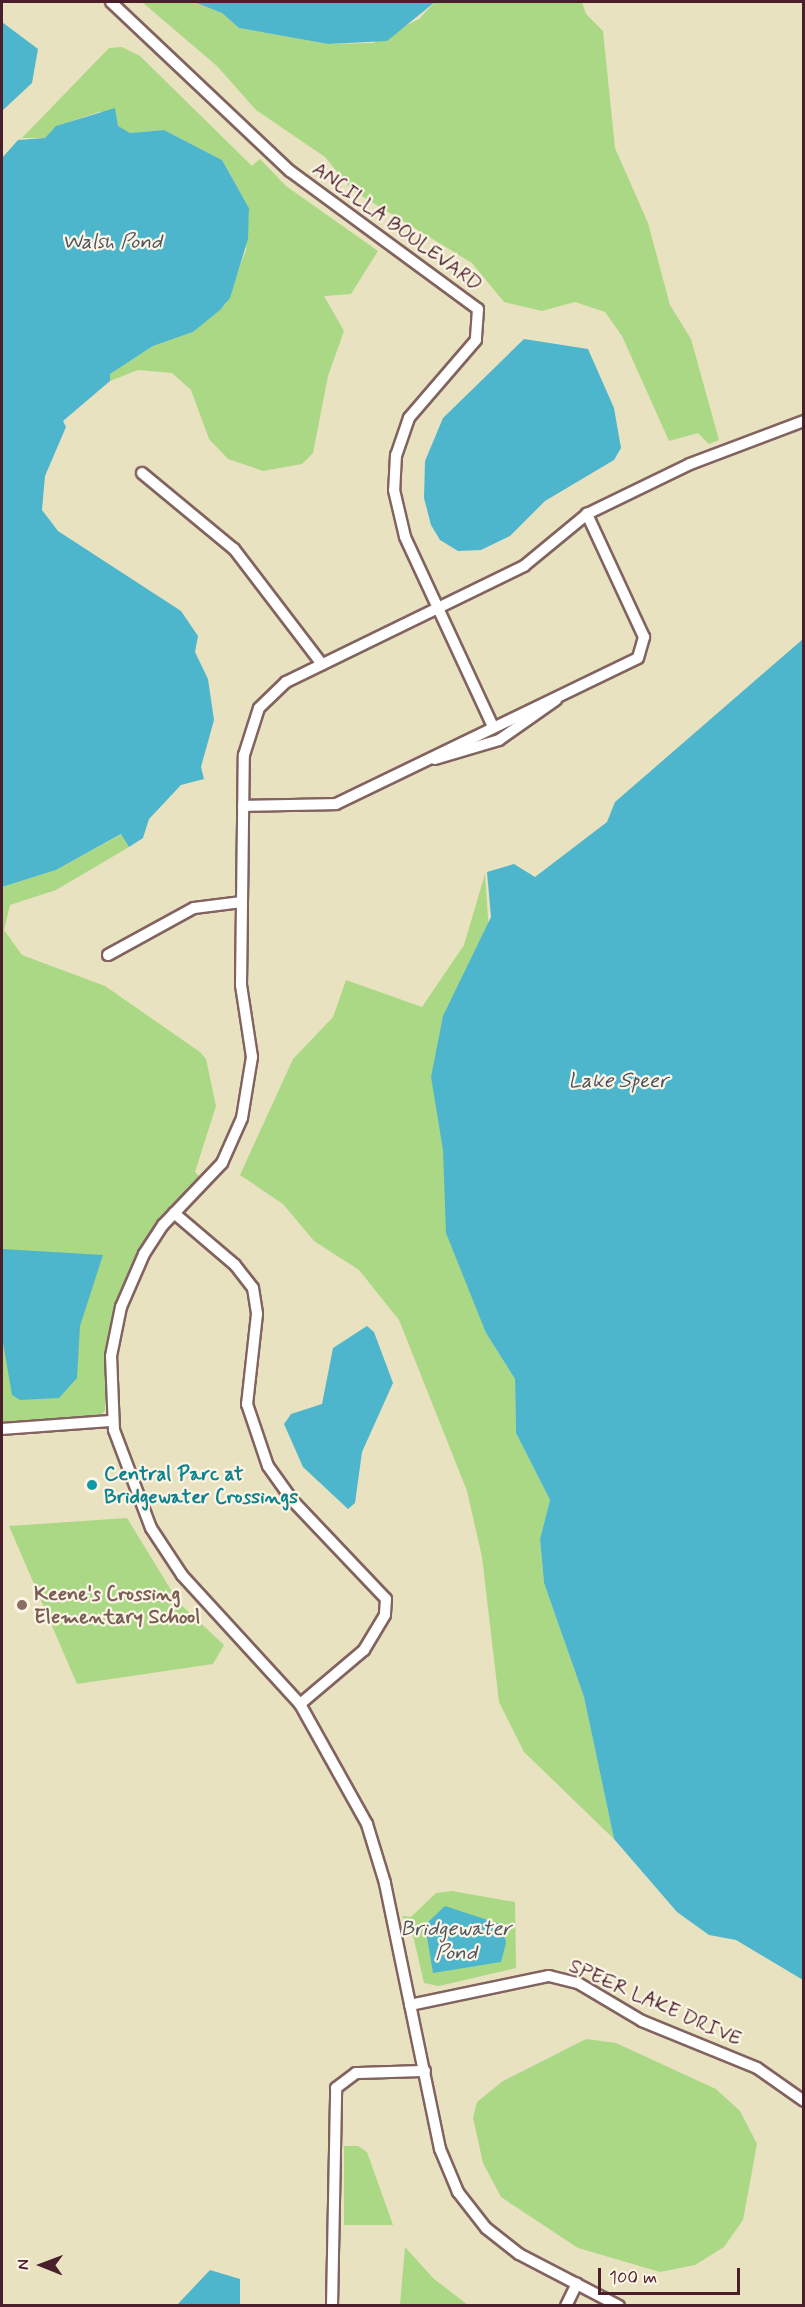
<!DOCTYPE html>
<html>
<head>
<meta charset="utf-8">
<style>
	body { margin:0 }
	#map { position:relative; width:805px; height:2307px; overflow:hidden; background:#e9e2c1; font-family:Mynerve,sans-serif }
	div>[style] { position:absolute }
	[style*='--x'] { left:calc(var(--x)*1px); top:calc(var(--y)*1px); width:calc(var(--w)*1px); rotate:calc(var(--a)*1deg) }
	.green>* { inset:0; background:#abd885 }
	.water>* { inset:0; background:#4eb6cc }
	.roads { filter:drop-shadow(2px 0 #826360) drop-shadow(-2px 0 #826360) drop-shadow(0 2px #826360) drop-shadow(0 -2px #826360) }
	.minor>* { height:10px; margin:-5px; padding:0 5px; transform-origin:5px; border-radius:5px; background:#fff }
	.dots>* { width:16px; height:16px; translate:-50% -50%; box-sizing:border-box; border:3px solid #fcf5e5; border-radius:50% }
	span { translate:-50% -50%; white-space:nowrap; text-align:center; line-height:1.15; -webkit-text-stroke:4.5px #fcf5e5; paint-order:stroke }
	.street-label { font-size:20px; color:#4a1f2b }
	.culture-label { font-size:20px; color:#0d838f; font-weight:700 }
	.left { translate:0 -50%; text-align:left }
	.education-label { font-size:20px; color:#785e54; font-weight:700 }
	.water-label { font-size:21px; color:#4b5463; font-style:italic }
	.frame { position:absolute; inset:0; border:3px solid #4a1f2b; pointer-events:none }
	.north { position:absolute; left:12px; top:2235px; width:60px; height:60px; -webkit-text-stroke:4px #fcf5e5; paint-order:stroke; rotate:271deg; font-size:16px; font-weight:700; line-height:24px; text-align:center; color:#4a1f2b }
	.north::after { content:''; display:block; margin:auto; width:21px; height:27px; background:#4a1f2b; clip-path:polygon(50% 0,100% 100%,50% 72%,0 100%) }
	.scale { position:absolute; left:598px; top:2268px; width:142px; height:27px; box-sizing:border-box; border:3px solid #4a1f2b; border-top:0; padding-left:8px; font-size:18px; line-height:21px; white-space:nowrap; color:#4a1f2b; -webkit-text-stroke:4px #fcf5e5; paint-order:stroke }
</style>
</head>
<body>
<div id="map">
	<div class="green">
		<div style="clip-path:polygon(142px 2px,194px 2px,222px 13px,239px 28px,328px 44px,373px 43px,419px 19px,435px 2px,582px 2px,586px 14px,603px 31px,615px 148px,648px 223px,670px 305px,691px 339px,719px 440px,709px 444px,698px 433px,669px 441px,622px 336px,605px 312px,575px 302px,542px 311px,504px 302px,472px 263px,352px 190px,325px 157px,256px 110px,217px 66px)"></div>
		<div style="clip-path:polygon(109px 48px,122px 47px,140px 56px,252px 166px,260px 159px,286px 186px,378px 251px,351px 294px,324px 296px,344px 331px,328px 376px,313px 453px,302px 464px,263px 471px,228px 459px,209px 439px,191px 390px,172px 373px,138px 370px,110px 381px,110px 374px,153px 346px,193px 332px,226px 304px,246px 250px,249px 208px,222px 160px,164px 130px,130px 133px,118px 127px,115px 115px,99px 112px,60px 125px,45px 138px,22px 138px)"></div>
		<div style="clip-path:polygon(122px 834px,129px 847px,56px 890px,10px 905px,4px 930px,22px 955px,105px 986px,200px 1052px,206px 1059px,216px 1106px,195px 1172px,201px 1178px,150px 1234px,120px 1293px,108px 1340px,105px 1411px,95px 1419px,2px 1425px,2px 887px,56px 870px)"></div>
		<div style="clip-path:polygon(485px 874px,489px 932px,431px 1077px,486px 1333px,515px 1379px,516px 1433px,550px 1500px,540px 1539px,544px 1583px,584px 1697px,614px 1839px,524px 1752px,499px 1702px,482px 1557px,467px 1491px,399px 1320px,359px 1270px,314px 1241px,283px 1204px,240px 1175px,293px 1059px,333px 1017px,346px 980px,422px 1007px,464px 945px)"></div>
		<div style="clip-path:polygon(127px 1518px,179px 1603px,224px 1645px,213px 1664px,77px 1684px,9px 1526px)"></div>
		<div style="clip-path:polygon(452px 1891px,515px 1902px,516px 1968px,439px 1986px,424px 1983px,411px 1927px,402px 1916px,411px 1917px,436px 1893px)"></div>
		<div style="clip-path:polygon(586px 2039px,616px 2043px,716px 2089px,740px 2111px,757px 2144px,743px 2220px,724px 2247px,695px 2265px,660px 2272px,578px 2248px,501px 2197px,483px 2163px,473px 2118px,477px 2102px,503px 2081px)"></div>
		<div style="clip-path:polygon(344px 2146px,358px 2146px,367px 2152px,393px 2225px,344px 2225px)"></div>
		<div style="clip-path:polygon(405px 2247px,434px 2279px,468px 2305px,400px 2305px)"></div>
	</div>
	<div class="water">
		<div style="clip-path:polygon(194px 2px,435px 2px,387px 41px,328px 44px,239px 28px,222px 13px)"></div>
		<div style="clip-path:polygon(2px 22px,38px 49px,32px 83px,2px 111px)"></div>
		<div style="clip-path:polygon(115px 108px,118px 126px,130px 133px,164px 130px,222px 160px,249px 208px,248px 239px,230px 298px,220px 310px,193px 332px,153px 346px,110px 374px,110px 381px,63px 421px,66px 427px,45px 476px,42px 510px,58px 531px,181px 611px,198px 636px,195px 652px,208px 679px,214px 720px,201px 767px,204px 779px,181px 785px,149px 819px,143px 838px,129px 847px,121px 834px,56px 870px,2px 887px,2px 158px,18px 140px,45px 138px,56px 126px)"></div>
		<div style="clip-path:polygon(524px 339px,588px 349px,614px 408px,621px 448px,614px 460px,545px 501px,510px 536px,481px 550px,458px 551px,440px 540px,431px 525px,424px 498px,425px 461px,443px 418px)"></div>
		<div style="clip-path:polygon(803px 639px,803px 1980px,736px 1940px,709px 1935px,677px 1912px,614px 1839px,584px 1697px,544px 1583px,540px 1539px,550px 1500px,516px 1433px,515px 1379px,486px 1333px,446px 1233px,443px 1150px,431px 1077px,443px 1016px,491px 917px,487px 872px,514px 864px,535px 877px,607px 822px,615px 802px)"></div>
		<div style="clip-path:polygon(2px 1249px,103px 1255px,80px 1326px,77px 1378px,59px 1398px,20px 1400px,12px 1395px,2px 1337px)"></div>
		<div style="clip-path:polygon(367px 1326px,374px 1332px,393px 1383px,362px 1452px,355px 1503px,348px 1509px,303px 1467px,284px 1424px,291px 1414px,322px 1404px,333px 1348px)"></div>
		<div style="clip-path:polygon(445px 1906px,503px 1925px,506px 1943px,501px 1962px,433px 1973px,425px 1925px)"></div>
		<div style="clip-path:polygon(210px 2270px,240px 2279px,240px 2305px,177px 2305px)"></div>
	</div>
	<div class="roads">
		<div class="minor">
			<div style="--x:111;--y:2;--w:246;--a:43.4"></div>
			<div style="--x:290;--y:171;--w:233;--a:36.3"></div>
			<div style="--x:478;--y:309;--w:31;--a:94"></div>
			<div style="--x:476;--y:340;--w:103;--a:130.7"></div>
			<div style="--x:409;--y:418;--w:39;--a:109"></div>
			<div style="--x:396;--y:455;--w:35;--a:93"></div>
			<div style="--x:394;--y:490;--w:48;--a:76.8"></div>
			<div style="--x:405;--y:537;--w:209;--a:65.1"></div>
			<div style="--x:142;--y:473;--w:119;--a:39.6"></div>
			<div style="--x:234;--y:549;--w:145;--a:52.6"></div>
			<div style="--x:435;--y:759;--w:67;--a:-16.5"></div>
			<div style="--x:499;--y:740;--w:70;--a:-35.1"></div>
			<div style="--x:243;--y:806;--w:93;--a:-1.2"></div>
			<div style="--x:336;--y:804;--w:335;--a:-25.8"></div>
			<div style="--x:638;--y:658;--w:22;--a:-74"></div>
			<div style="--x:644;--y:637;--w:136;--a:-114.9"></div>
			<div style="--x:108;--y:955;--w:98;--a:-28.7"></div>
			<div style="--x:194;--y:908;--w:48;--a:-7.1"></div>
			<div style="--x:174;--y:1213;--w:80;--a:40.4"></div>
			<div style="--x:235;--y:1265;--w:29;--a:52"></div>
			<div style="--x:253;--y:1288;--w:26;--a:81"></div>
			<div style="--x:257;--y:1314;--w:91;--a:96.3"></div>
			<div style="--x:247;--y:1404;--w:65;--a:71.3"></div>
			<div style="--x:268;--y:1466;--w:43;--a:54.5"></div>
			<div style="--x:293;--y:1501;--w:135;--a:46.5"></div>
			<div style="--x:386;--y:1599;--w:16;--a:94"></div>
			<div style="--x:385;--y:1615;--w:41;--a:121"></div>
			<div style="--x:364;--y:1650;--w:84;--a:139.8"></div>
			<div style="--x:2;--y:1429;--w:110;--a:-4.2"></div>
			<div style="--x:410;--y:2005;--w:142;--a:-11.8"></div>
			<div style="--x:549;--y:1976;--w:30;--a:14"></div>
			<div style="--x:578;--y:1983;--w:74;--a:30.7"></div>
			<div style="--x:642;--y:2021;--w:124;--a:22.2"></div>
			<div style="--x:757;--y:2068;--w:57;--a:35.1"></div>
			<div style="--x:332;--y:2306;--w:218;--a:-88.9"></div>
			<div style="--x:336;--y:2088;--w:25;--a:-37"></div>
			<div style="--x:356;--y:2073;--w:69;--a:-1.7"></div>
			<div style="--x:566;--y:2306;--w:25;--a:-64"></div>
			<div style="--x:619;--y:2306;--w:113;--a:-152.5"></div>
			<div style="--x:519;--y:2254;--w:42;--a:-141.8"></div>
			<div style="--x:486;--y:2228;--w:46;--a:-127.9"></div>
			<div style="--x:458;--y:2192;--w:47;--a:-112.7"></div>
			<div style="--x:440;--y:2149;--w:272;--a:-101.7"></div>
			<div style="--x:385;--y:1883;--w:62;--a:-107"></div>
			<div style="--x:367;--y:1824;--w:137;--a:-119.2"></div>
			<div style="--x:300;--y:1704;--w:175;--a:-132.5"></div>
			<div style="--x:182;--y:1575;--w:56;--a:-123.4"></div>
			<div style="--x:151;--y:1528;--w:105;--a:-110.7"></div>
			<div style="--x:114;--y:1430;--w:74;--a:-92.3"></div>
			<div style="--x:111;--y:1356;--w:50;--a:-78.5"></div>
			<div style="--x:121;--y:1307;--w:58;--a:-66.5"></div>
			<div style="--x:144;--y:1254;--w:35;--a:-57"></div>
			<div style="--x:163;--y:1225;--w:86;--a:-46.4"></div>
			<div style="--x:222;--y:1163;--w:49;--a:-66"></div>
			<div style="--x:242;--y:1118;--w:62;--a:-80.7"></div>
			<div style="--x:252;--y:1057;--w:73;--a:-98.7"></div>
			<div style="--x:241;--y:985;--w:230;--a:-89.3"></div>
			<div style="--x:244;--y:755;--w:49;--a:-72.3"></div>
			<div style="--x:259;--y:708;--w:37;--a:-44"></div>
			<div style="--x:286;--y:682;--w:265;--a:-26"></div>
			<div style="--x:524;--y:566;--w:82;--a:-39.5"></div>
			<div style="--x:587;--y:514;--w:114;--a:-25.9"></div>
			<div style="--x:690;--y:464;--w:122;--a:-20.7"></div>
		</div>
	</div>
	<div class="dots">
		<div style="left:92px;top:1485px;background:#0f9aa8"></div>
		<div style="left:22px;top:1605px;background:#8d6e63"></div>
	</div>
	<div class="street-label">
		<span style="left:397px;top:227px;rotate:36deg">ANCILLA BOULEVARD</span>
		<span style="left:655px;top:2003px;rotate:24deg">SPEER LAKE DRIVE</span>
	</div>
	<div class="culture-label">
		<span class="left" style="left:104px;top:1486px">Central Parc at<br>Bridgewater Crossings</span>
	</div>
	<div class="education-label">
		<span class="left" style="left:34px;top:1606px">Keene's Crossing<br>Elementary School</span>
	</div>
	<div class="water-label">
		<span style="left:112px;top:242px">Walsh Pond</span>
		<span style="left:618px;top:1081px">Lake Speer</span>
		<span style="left:456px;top:1941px">Bridgewater<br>Pond</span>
	</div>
	<div class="frame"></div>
	<div class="north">N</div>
	<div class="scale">100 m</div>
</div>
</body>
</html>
